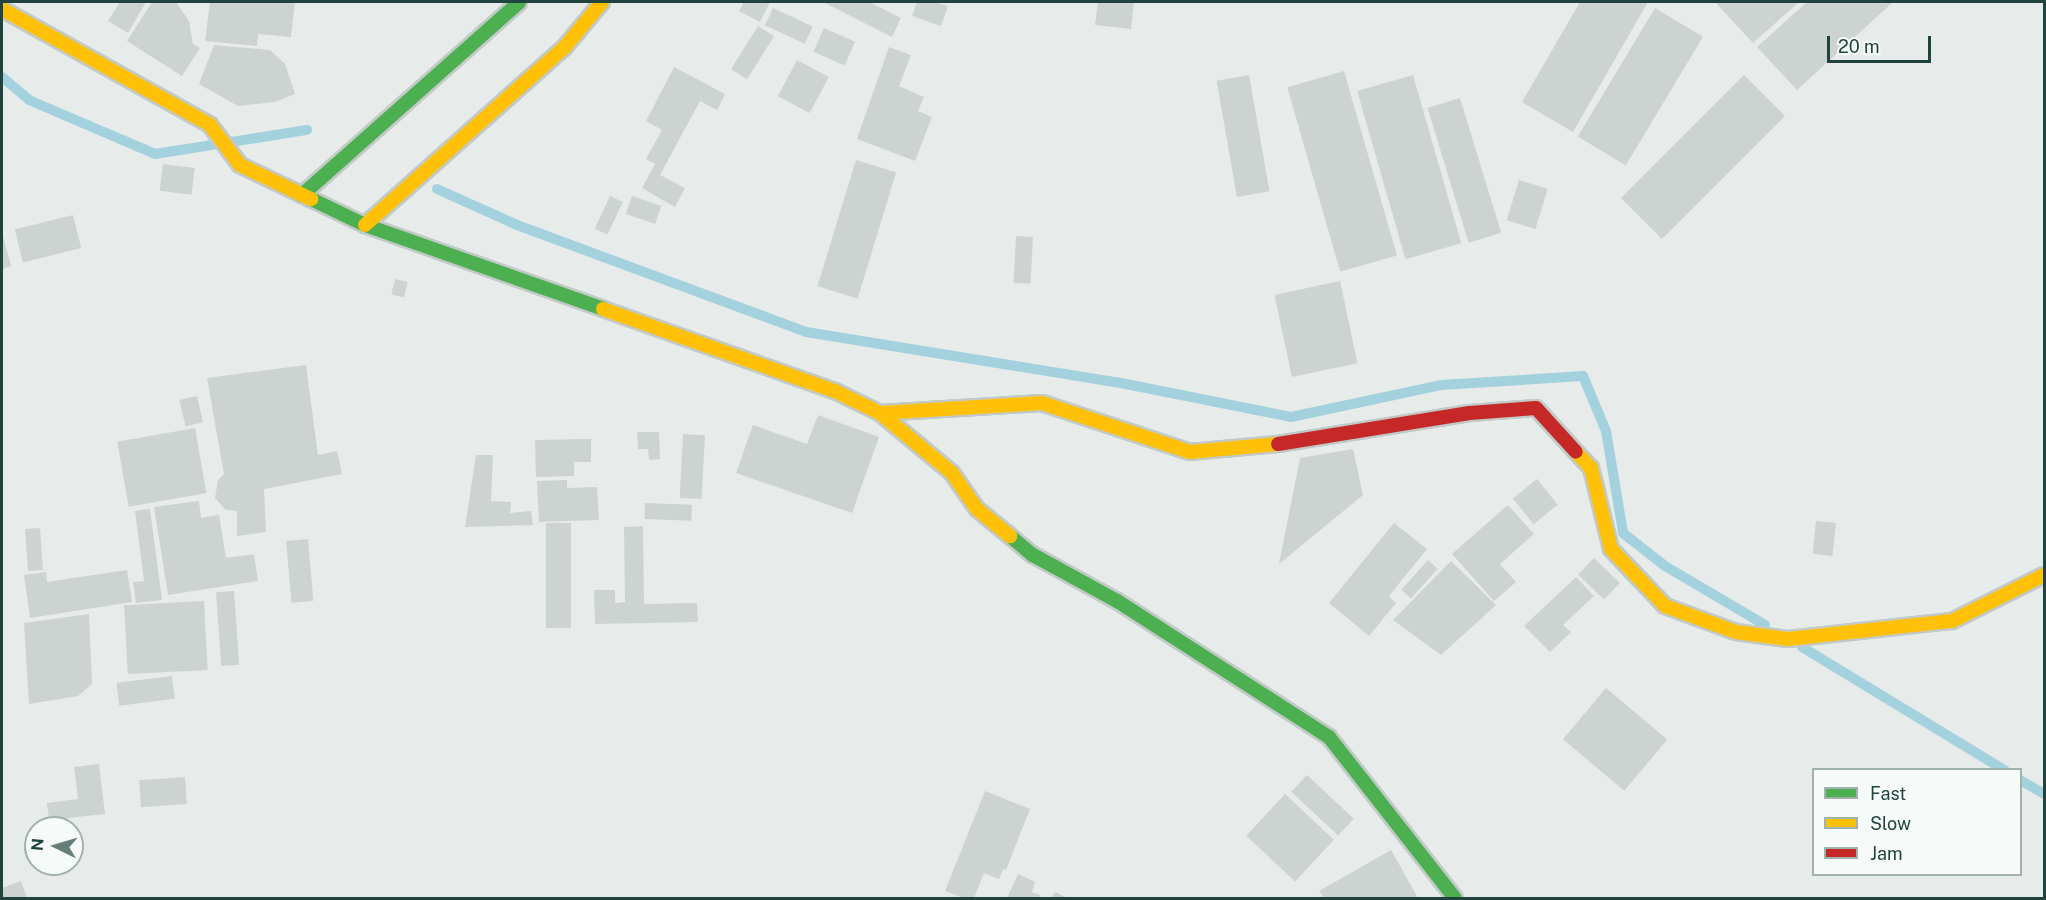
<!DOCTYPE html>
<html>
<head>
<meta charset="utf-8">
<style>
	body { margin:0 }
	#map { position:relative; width:2046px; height:900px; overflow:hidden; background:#e7ecea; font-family:"Public Sans",sans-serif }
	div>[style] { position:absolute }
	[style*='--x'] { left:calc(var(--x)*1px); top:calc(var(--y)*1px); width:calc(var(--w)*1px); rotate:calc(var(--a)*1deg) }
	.stream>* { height:10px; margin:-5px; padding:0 5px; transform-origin:5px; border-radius:5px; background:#a4d1de }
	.building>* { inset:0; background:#cdd3d1; transform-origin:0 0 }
	.roads { filter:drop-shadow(2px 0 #c2cac8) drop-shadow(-2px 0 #c2cac8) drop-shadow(0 2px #c2cac8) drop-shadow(0 -2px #c2cac8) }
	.fast>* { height:14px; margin:-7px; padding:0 7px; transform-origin:7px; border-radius:7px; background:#4caf50 }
	.slow>* { height:14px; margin:-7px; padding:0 7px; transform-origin:7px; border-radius:7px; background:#ffc107 }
	.jam>* { height:14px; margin:-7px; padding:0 7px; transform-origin:7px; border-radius:7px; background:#c62828 }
	span { translate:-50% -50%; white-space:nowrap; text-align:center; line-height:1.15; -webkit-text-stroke:4.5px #f6fbf9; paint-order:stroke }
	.frame { position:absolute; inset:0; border:3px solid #21433d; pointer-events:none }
	.legend { position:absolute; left:1812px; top:768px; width:210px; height:108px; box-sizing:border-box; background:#f6fbf9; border:2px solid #a1b1ae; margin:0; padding:8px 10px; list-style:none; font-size:18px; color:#21433d }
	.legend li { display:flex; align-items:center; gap:12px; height:30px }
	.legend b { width:30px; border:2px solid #a1b1ae }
	.north { position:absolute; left:24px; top:816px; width:60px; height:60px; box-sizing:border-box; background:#f6fbf9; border:2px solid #a1b1ae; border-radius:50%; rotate:275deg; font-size:16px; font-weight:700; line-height:24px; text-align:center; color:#21433d }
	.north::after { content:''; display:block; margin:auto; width:21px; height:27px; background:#667e7a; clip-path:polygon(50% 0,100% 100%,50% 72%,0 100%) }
	.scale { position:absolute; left:1827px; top:36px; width:104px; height:27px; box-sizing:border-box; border:3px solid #21433d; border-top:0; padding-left:8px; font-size:18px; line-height:21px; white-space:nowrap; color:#21433d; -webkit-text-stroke:4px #f6fbf9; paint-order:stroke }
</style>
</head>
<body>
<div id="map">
	<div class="stream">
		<div style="--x:2;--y:77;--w:35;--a:40"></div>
		<div style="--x:29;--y:100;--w:137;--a:23.2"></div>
		<div style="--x:155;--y:154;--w:154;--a:-9"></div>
		<div style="--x:437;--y:189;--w:88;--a:24.2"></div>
		<div style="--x:517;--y:225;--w:308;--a:20.3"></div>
		<div style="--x:806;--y:332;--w:314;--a:9.2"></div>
		<div style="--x:1116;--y:382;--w:178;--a:11.3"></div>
		<div style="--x:1291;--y:417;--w:153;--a:-12"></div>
		<div style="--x:1441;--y:385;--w:142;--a:-3.6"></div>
		<div style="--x:1583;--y:376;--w:60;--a:67.3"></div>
		<div style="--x:1606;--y:431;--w:103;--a:80.5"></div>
		<div style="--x:1623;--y:533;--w:53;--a:38.2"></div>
		<div style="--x:1665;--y:566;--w:116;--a:30.5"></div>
		<div style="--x:1802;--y:647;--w:237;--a:31.3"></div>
		<div style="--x:2020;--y:780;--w:28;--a:30"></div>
	</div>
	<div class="building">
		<div style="clip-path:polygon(120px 2px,146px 2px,128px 33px,108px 21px)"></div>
		<div style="clip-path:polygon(152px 2px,176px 2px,189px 21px,193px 44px,200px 48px,182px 76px,127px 41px)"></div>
		<div style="clip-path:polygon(210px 2px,295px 2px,291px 37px,258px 34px,257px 46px,205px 41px)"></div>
		<div style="clip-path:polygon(744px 2px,770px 2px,760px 22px,739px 11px)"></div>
		<div style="clip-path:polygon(823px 2px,869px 2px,901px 18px,892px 37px)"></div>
		<div style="clip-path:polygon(917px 2px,935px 2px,948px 6px,941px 26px,912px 16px)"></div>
		<div style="clip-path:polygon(1098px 2px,1134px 2px,1131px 29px,1095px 25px)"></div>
		<div style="clip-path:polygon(1580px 2px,1648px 2px,1573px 132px,1522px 102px)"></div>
		<div style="clip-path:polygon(1715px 2px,1799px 2px,1753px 43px)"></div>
		<div style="clip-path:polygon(1807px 2px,1893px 2px,1797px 90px,1757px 47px)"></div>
		<div style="left:773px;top:8px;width:44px;height:19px;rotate:25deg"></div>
		<div style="left:1655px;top:8px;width:56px;height:150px;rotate:31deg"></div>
		<div style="left:758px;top:26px;width:19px;height:51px;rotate:32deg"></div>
		<div style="left:824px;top:28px;width:34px;height:26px;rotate:24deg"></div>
		<div style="clip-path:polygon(214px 45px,270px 50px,285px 64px,295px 94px,275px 102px,238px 106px,199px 84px)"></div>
		<div style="clip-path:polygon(889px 47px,911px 55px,899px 86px,924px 97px,918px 111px,932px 117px,915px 161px,857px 139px)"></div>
		<div style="left:797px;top:60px;width:36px;height:41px;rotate:28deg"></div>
		<div style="clip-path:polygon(674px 67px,725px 94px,717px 110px,700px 101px,660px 175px,685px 188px,675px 207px,642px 188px,655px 164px,646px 159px,662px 130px,646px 121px)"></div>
		<div style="left:1344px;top:71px;width:192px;height:59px;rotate:74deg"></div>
		<div style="left:1249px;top:75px;width:118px;height:33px;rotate:80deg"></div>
		<div style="left:1413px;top:75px;width:175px;height:58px;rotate:74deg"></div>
		<div style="left:1744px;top:75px;width:58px;height:174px;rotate:45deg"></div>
		<div style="left:1460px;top:98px;width:141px;height:34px;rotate:73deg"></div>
		<div style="left:856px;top:160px;width:42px;height:132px;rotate:17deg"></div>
		<div style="left:163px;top:164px;width:32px;height:27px;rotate:7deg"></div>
		<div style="left:1519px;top:180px;width:30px;height:42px;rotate:17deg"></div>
		<div style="left:610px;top:196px;width:14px;height:36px;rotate:25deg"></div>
		<div style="left:632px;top:196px;width:31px;height:19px;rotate:19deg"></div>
		<div style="left:73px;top:215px;width:34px;height:60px;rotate:76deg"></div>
		<div style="clip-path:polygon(2px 232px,11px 266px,2px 269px)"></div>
		<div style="left:1016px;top:236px;width:17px;height:47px;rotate:3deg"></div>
		<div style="left:395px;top:279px;width:13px;height:16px;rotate:13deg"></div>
		<div style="left:1340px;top:281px;width:84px;height:67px;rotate:78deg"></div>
		<div style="clip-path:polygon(306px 365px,318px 455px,337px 451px,342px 474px,264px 489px,266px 532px,237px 536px,237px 511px,226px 510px,215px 498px,218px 480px,224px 474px,207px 378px)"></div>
		<div style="left:197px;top:396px;width:27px;height:18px;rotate:77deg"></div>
		<div style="clip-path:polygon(818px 415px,879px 437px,852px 513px,736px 473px,753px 425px,807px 444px)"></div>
		<div style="left:195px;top:428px;width:66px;height:79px;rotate:80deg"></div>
		<div style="clip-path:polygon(637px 432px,659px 432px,660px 459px,649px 460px,648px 449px,638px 449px)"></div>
		<div style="left:683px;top:434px;width:22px;height:64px;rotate:3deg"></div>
		<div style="clip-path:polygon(591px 439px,591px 462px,574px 462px,574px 476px,536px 477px,535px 440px)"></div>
		<div style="clip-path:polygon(1353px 449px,1363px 495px,1279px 564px,1300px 458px)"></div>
		<div style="clip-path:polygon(476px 455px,493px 455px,491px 501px,511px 502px,510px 513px,531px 511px,533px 525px,465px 527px)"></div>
		<div style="left:1537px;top:479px;width:33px;height:31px;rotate:51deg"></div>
		<div style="clip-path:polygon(567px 480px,567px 488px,597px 487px,599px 520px,539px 522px,537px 481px)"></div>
		<div style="clip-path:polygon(199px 501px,201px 518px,219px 515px,226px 558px,254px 554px,258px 581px,168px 595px,154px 507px)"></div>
		<div style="left:645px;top:503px;width:47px;height:16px;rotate:2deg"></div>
		<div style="clip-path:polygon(1508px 505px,1534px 534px,1500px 564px,1516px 582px,1494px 601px,1452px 554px)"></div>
		<div style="clip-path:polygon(150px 509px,162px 600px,136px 603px,133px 582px,144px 581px,135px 511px)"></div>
		<div style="left:1816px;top:521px;width:20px;height:33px;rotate:6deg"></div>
		<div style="left:546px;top:523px;width:25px;height:105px"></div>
		<div style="clip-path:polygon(1394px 523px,1427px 549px,1389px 596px,1396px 603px,1369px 636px,1329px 603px)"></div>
		<div style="clip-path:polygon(643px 526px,644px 604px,697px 603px,698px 622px,595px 624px,594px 590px,615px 590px,615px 603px,625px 602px,624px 527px)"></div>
		<div style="left:40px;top:528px;width:42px;height:15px;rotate:86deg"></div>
		<div style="left:308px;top:539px;width:62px;height:22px;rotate:85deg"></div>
		<div style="left:1594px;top:558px;width:36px;height:23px;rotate:44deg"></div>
		<div style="left:1428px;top:560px;width:13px;height:40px;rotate:42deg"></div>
		<div style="clip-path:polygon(1451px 561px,1496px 605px,1441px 655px,1393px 620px)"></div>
		<div style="clip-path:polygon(127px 570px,132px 602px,30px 618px,24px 575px,46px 572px,47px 582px)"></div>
		<div style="clip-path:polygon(1576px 577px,1594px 596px,1563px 625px,1571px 632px,1550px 652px,1524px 626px)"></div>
		<div style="left:234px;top:591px;width:74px;height:18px;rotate:86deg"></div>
		<div style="left:204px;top:601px;width:69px;height:80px;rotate:87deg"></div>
		<div style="clip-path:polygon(89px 614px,92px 684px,78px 696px,29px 704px,24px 623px)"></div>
		<div style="left:172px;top:676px;width:23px;height:56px;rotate:83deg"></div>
		<div style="left:1606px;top:688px;width:80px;height:67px;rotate:40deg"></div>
		<div style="clip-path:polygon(99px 764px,105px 814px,49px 820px,47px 803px,78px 799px,74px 767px)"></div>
		<div style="left:1307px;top:775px;width:64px;height:23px;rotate:43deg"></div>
		<div style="left:185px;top:777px;width:27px;height:46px;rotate:86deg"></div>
		<div style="clip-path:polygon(985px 791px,1030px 809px,1006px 870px,1003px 869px,999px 879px,984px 873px,974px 898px,963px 898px,945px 891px)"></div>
		<div style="left:1285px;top:794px;width:67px;height:57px;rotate:43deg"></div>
		<div style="clip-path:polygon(1391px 850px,1418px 898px,1324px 898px,1319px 891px)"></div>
		<div style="clip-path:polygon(1018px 874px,1035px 882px,1032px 892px,1040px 895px,1039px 898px,1007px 898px)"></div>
		<div style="clip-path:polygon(21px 881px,27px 898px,2px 898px,2px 888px)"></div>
		<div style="clip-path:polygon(1055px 892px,1068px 898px,1051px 898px)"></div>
	</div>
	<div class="roads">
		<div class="fast">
			<div style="--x:302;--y:195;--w:290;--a:-41.6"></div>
			<div style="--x:311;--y:199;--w:60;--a:25.7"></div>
			<div style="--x:365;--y:225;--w:252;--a:19.4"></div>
			<div style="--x:1010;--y:536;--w:30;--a:40"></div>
			<div style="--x:1033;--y:555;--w:96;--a:28.7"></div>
			<div style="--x:1117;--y:601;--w:252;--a:32.7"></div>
			<div style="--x:1329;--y:737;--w:204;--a:52"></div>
		</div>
		<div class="slow">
			<div style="--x:2;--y:9;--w:238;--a:29.1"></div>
			<div style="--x:210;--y:125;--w:50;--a:53.1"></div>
			<div style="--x:240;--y:165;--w:79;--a:25.6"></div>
			<div style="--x:365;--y:225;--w:266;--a:-41.7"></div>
			<div style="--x:564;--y:48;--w:60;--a:-50.4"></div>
			<div style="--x:603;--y:309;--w:246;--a:19.5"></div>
			<div style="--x:835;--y:391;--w:50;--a:26.1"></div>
			<div style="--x:880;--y:413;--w:94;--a:39.8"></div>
			<div style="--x:952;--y:473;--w:44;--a:55.2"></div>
			<div style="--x:977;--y:509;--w:43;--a:39.3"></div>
			<div style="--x:880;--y:413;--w:162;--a:-3.5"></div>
			<div style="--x:1042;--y:403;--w:156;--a:18.3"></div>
			<div style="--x:1190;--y:452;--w:88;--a:-5.2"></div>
			<div style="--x:1576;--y:452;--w:22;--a:47"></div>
			<div style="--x:1591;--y:468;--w:83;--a:76.1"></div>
			<div style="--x:1611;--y:549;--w:79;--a:46.5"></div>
			<div style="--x:1665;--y:606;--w:76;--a:20.1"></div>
			<div style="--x:1736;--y:632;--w:52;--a:7.7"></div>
			<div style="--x:1788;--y:639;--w:165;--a:-6.3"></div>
			<div style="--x:1952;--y:621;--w:103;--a:-26.6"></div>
		</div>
		<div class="jam">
			<div style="--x:1278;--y:444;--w:194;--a:-9.2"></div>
			<div style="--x:1470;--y:413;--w:66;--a:-4.3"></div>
			<div style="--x:1536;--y:408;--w:59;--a:47.7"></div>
		</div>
	</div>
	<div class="frame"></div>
	<ul class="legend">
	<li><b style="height:8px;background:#4caf50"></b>Fast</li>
	<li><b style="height:8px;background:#ffc107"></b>Slow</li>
	<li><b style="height:8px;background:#c62828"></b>Jam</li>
	</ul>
	<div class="north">N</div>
	<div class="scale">20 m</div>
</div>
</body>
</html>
